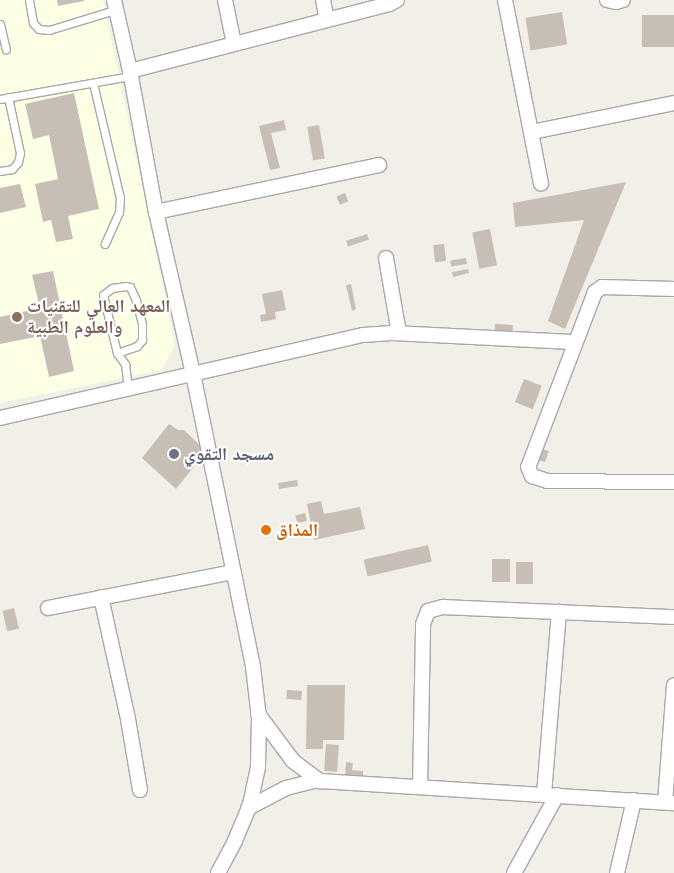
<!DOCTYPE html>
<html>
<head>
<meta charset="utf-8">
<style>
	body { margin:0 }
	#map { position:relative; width:674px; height:873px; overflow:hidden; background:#f2efe8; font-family:Jost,"Noto Naskh Arabic",sans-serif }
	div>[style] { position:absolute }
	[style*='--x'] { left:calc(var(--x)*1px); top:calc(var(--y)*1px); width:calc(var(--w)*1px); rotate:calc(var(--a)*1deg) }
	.education>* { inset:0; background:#fcffe3 }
	.building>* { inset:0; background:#c7bfb6; transform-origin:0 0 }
	.roads { filter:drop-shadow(1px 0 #a8a8a8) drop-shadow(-1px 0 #a8a8a8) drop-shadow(0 1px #a8a8a8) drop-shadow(0 -1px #a8a8a8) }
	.service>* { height:7px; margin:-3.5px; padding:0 3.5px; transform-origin:3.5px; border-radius:3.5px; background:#fff }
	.minor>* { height:14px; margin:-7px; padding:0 7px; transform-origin:7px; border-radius:7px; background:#fff }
	.dots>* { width:14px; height:14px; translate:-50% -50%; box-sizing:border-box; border:2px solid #fff; border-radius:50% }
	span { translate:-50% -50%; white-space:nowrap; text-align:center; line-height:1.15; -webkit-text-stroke:4px #fff; paint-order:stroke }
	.education-label { font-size:18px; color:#785e54; font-weight:700 }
	.left { translate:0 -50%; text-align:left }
	.worship-label { font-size:18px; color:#5b616d; font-weight:700 }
	.food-label { font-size:18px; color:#c56008; font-weight:700 }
</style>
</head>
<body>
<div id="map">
	<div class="education">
		<div style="clip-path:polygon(0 0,103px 0,175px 345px,162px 370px,0 403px)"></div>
	</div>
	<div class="building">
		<div style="clip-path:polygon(57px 0,84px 0,84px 1px,58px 6px)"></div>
		<div style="left:562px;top:12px;width:33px;height:37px;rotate:81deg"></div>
		<div style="left:674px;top:15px;width:32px;height:32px;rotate:90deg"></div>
		<div style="clip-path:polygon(74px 93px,99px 209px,68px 216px,73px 239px,56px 242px,51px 220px,43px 222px,35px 184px,58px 179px,49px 135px,33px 139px,25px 104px)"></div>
		<div style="clip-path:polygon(284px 120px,286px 130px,271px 133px,280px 168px,270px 170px,259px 126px)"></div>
		<div style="left:319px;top:125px;width:34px;height:12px;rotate:80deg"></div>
		<div style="clip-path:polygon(626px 182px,565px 329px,548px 321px,584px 220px,515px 227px,513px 203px)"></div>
		<div style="clip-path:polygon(20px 184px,26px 207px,0 213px,0 188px)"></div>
		<div style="left:345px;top:193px;width:9px;height:9px;rotate:69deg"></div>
		<div style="left:490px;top:229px;width:37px;height:18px;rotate:79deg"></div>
		<div style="left:367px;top:234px;width:6px;height:22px;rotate:72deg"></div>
		<div style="left:444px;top:244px;width:17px;height:11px;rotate:83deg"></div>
		<div style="left:466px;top:258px;width:6px;height:16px;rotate:81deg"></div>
		<div style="clip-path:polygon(468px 269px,469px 273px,453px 277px,452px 272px)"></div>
		<div style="clip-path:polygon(53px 271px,74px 371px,49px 377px,40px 336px,0 344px,0 317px,40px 308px,32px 275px)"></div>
		<div style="clip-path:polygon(351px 284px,356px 309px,352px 311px,346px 285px)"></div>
		<div style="clip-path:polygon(282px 290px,286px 310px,275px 312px,276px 319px,261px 322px,260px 315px,266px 314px,262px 294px)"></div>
		<div style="left:495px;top:324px;width:18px;height:6px;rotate:3deg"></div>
		<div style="left:524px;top:379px;width:19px;height:25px;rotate:21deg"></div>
		<div style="clip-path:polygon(169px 424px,178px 430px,184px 430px,206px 451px,176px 489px,142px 458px)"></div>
		<div style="clip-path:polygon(540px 449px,549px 451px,545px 462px,537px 460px)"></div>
		<div style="left:297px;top:480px;width:6px;height:19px;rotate:81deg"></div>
		<div style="clip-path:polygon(321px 501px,324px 514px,360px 507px,365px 529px,314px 540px,307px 504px)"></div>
		<div style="left:305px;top:513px;width:8px;height:10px;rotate:76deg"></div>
		<div style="left:428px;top:545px;width:17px;height:66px;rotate:77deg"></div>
		<div style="left:492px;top:559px;width:18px;height:23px"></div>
		<div style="left:516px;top:562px;width:17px;height:22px"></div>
		<div style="left:14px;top:608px;width:21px;height:12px;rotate:76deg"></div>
		<div style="clip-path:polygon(307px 685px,345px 685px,344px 740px,323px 740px,323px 749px,306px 749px)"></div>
		<div style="left:287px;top:690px;width:15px;height:9px;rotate:4deg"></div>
		<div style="left:326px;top:744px;width:13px;height:27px;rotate:4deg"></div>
		<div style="clip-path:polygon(346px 762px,353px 763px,352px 770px,363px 771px,363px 780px,345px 778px)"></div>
	</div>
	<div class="roads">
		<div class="service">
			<div style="--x:29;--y:0;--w:23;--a:80"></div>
			<div style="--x:33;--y:23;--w:8;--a:45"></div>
			<div style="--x:39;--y:29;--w:10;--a:6"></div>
			<div style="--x:49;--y:30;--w:69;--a:-16.9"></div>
			<div style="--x:0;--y:24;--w:26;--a:77"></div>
			<div style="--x:93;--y:83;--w:118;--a:76.8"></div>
			<div style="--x:120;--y:198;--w:14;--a:94"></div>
			<div style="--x:119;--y:212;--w:35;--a:114"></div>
			<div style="--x:0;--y:99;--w:133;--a:-10"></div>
			<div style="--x:0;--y:171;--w:12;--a:-9"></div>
			<div style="--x:12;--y:169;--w:9;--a:-49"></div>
			<div style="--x:18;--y:162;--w:9;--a:-77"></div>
			<div style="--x:20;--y:153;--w:57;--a:-102.1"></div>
			<div style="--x:117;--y:353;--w:21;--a:-19"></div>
			<div style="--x:137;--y:346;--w:8;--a:-50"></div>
			<div style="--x:142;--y:340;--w:16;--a:-90"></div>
			<div style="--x:142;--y:324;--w:25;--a:-104"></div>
			<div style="--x:136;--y:300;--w:14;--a:-115"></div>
			<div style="--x:130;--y:287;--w:4;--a:-166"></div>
			<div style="--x:126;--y:286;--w:14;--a:172"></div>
			<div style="--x:112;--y:288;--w:11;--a:142"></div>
			<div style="--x:103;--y:295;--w:60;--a:76.4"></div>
			<div style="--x:117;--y:353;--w:14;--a:54"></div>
			<div style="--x:125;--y:364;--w:25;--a:83"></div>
		</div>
		<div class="minor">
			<div style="--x:114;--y:0;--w:73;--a:77.3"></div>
			<div style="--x:130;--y:71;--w:143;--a:79.6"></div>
			<div style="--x:156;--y:212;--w:166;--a:77.1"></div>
			<div style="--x:193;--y:374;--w:299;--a:78.4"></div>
			<div style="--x:253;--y:667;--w:51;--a:83.3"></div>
			<div style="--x:259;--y:718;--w:49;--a:91.2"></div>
			<div style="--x:258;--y:767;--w:39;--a:102"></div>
			<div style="--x:250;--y:805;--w:39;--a:113"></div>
			<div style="--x:235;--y:841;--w:36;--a:118"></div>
			<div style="--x:225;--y:0;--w:45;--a:78.4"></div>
			<div style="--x:323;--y:0;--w:20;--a:79"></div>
			<div style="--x:505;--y:0;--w:187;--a:78.9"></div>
			<div style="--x:607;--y:0;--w:9;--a:13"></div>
			<div style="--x:616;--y:2;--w:7;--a:-16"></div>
			<div style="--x:130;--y:71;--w:268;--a:-14.5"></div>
			<div style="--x:389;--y:4;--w:9;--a:-27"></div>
			<div style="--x:532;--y:132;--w:145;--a:-11.5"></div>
			<div style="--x:156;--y:212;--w:228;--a:-11.9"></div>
			<div style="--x:386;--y:258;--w:76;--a:80.2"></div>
			<div style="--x:674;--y:289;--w:72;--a:-178.4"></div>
			<div style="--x:602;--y:287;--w:9;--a:144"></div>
			<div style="--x:595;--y:292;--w:187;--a:110.9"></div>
			<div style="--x:528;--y:467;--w:10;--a:66"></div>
			<div style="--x:532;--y:476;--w:16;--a:18"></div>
			<div style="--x:547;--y:481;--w:127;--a:0.5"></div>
			<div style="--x:0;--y:418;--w:372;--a:-12.9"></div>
			<div style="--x:363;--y:335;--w:32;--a:-4"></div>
			<div style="--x:395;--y:333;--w:180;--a:2.9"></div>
			<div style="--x:101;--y:597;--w:125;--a:77.5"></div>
			<div style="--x:128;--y:719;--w:72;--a:80.4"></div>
			<div style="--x:48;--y:608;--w:189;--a:-11"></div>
			<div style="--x:258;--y:714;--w:59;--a:53.3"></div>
			<div style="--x:293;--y:761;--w:34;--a:37"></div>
			<div style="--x:320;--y:781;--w:355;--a:3.6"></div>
			<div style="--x:420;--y:786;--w:162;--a:-88.9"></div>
			<div style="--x:423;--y:624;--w:14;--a:-69"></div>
			<div style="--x:428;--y:611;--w:16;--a:-15"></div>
			<div style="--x:443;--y:607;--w:231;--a:2.5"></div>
			<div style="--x:544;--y:794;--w:183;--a:-85.3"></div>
			<div style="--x:665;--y:802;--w:117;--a:-85.6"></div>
			<div style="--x:248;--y:808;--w:43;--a:-27.8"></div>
			<div style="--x:286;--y:788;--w:33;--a:-14"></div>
			<div style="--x:514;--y:873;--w:89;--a:-61.1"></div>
			<div style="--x:617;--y:873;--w:75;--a:-76.9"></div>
		</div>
	</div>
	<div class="dots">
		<div style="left:17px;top:317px;background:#8d6e63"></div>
		<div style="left:174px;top:454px;background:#6b7280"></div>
		<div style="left:266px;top:530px;background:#e8710a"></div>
	</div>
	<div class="education-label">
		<span class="left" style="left:27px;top:317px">المعهد العالي للتقنيات<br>والعلوم الطبية</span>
	</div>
	<div class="worship-label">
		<span class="left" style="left:184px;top:454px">مسجد التقوي</span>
	</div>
	<div class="food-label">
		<span class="left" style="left:276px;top:530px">المذاق</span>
	</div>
</div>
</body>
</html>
